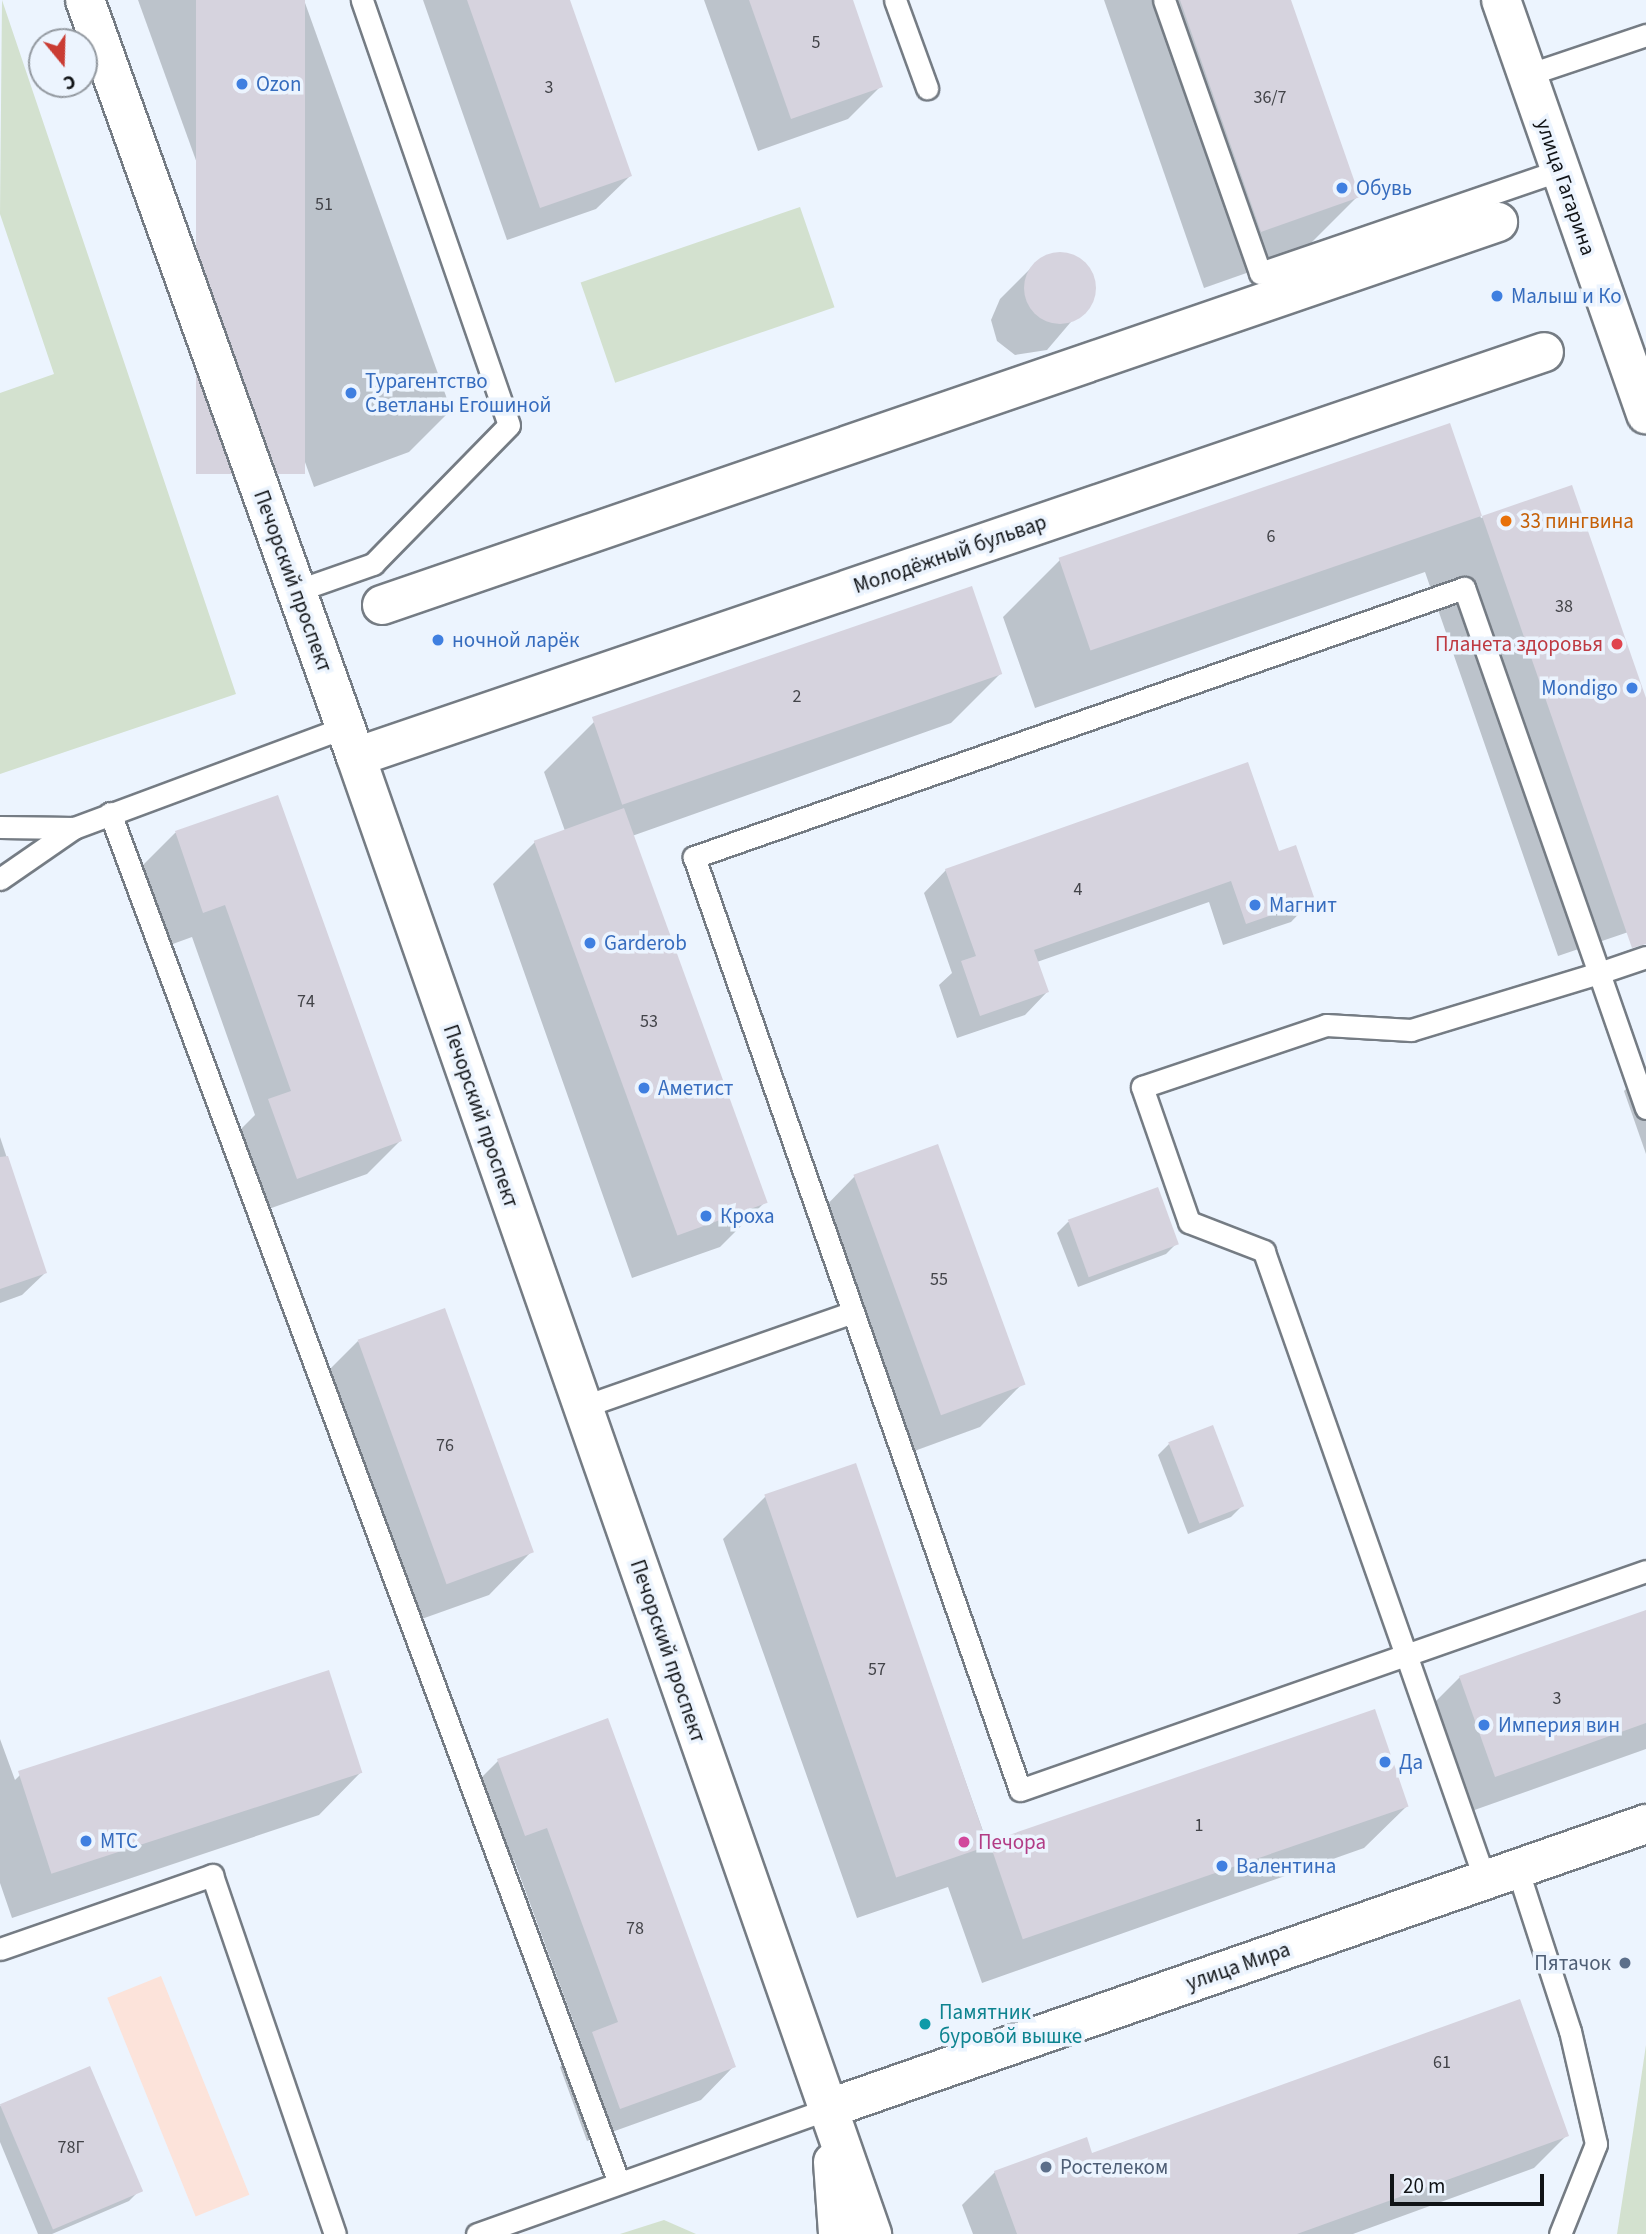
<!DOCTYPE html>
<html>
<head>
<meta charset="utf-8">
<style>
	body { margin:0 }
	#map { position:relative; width:1646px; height:2234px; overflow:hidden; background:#ecf4fe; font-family:"Source Sans 3",sans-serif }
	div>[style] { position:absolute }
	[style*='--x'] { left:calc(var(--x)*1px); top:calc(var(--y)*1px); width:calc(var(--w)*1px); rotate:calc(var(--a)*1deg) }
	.industrial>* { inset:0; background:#fce3da; transform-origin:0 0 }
	.green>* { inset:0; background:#d3e1cf; transform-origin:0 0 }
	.shadow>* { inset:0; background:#0003 }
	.building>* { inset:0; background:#d6d3de; transform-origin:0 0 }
	.round { border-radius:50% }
	.roads { filter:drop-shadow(2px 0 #757c84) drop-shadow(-2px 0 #757c84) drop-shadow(0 2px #757c84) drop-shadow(0 -2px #757c84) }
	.lane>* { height:21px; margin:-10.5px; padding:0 10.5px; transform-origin:10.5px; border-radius:10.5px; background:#fff }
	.street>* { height:38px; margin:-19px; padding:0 19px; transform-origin:19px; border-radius:19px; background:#fff }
	.secondary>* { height:38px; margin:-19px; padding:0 19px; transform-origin:19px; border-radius:19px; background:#fff }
	.dots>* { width:19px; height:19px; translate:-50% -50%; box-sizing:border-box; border:4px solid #ecf4fe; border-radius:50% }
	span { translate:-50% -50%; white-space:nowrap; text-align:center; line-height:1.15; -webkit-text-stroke:7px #ecf4fe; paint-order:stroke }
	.number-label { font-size:18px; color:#424348 }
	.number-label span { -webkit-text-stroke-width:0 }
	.shop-label { font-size:21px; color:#366cbe }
	.left { translate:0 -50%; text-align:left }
	.right { translate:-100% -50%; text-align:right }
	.street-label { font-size:21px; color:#101316 }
	.food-label { font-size:21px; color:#c56008 }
	.health-label { font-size:21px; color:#be3a42 }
	.hotel-label { font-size:21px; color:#b23c85 }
	.service-label { font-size:21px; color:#4e5e75 }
	.culture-label { font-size:21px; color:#0d838f }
	.north { position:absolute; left:28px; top:28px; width:70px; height:70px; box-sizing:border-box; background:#ecf4fe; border:2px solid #949aa1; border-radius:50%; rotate:161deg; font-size:19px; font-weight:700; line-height:28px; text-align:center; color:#101316 }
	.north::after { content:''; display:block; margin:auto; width:24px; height:32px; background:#ca3c33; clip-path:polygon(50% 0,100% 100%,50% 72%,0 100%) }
	.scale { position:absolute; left:1390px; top:2174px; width:154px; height:32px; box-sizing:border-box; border:4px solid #101316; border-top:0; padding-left:9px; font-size:21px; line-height:24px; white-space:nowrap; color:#101316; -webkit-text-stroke:5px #ecf4fe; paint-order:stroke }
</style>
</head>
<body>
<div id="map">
	<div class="industrial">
		<div style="left:161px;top:1976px;width:236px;height:58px;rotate:68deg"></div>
	</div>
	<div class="green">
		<div style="clip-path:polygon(2px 0,236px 694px,0 774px,0 393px,54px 374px,0 214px)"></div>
		<div style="left:800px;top:207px;width:106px;height:232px;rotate:71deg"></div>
		<div style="clip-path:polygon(1646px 2045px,1646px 2234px,1617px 2234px,1633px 2132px)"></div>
		<div style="clip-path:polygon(664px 2220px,696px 2234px,620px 2234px)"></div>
	</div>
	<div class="shadow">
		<div style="clip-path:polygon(138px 0,304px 0,451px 410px,409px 452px,314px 487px)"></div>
		<div style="clip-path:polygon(423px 0,568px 0,630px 176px,596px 209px,507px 240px)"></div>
		<div style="clip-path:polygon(704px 0,851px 0,881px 86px,848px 119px,758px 151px)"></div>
		<div style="clip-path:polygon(1104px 0,1289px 0,1358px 196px,1300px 254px,1204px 288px)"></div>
		<div style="clip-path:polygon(1053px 254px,1076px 257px,1085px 264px,1094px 285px,1093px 296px,1047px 350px,1015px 355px,997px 341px,991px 320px,1000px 299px,1034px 265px)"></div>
		<div style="clip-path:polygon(1449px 425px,1481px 518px,1571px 487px,1646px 703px,1646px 926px,1558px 956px,1425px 572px,1035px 708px,1003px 617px,1060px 560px)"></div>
		<div style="clip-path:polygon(1001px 673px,951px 723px,632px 836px,763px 1204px,720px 1247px,632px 1278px,493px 884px,535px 842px,565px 831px,544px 772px,594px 722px)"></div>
		<div style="clip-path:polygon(277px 797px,400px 1141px,367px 1174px,263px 1211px,236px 1134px,255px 1115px,192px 937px,170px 945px,142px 866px,175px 833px)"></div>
		<div style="clip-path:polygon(1278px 853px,1313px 899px,1291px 922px,1223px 945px,1209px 902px,1037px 962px,1047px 992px,1025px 1015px,957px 1038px,939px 985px,952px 973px,924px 893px,946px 870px)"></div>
		<div style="clip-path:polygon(1646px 1069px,1646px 1154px,1624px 1091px)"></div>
		<div style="clip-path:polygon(0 1137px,45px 1273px,22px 1295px,0 1303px)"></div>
		<div style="clip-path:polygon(855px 1176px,1022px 1384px,980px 1427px,898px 1457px,813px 1219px)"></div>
		<div style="clip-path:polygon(1068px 1222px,1177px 1243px,1166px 1254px,1078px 1287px,1057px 1233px)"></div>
		<div style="clip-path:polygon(358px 1341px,531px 1552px,489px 1595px,402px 1626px,316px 1383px)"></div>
		<div style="clip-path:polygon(1169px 1444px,1242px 1506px,1231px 1517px,1188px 1534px,1158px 1455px)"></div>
		<div style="clip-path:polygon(854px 1465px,989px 1848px,1374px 1712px,1407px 1806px,1364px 1848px,982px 1983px,948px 1887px,857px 1918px,723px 1539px,765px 1497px)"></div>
		<div style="clip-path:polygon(1646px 1612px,1646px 1749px,1452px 1818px,1417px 1720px,1460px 1677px)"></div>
		<div style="clip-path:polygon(0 1739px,15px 1780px,20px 1775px,361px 1772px,319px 1815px,12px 1918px,0 1883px)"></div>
		<div style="clip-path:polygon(498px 1761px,734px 2066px,701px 2100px,587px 2141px,560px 2067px,582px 2045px,514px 1860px,492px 1868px,465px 1794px)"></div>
		<div style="clip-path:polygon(89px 2068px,140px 2190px,129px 2201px,52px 2234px,38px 2234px,0 2142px,0 2106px)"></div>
		<div style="clip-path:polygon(1567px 2135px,1534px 2168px,1353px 2234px,973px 2234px,962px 2205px,995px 2172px,1091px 2155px)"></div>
	</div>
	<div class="building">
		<div style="left:196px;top:0;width:109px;height:474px"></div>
		<div style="clip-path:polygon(467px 0,570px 0,632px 176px,540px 208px)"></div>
		<div style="clip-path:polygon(749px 0,853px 0,883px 87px,791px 119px)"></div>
		<div style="clip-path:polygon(1180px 0,1291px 0,1360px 197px,1261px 232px)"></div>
		<div class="round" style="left:1024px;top:252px;width:72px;height:72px"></div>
		<div style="left:1450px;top:423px;width:98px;height:414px;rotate:71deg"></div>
		<div style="clip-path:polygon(1572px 485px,1646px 698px,1646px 944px,1632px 948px,1482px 516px)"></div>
		<div style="left:972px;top:586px;width:93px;height:402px;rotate:71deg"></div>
		<div style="clip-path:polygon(1248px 762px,1279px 851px,1296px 845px,1315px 900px,1246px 924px,1231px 881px,1034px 950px,1049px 992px,980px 1016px,961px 961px,976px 956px,945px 869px)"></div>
		<div style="clip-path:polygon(278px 795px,402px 1141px,297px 1179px,268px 1099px,291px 1091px,225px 905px,203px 913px,175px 831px)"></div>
		<div style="left:624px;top:808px;width:420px;height:96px;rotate:70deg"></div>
		<div style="left:938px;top:1144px;width:256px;height:90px;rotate:70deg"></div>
		<div style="clip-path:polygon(8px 1156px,47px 1273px,0 1289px,0 1157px)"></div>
		<div style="left:1158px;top:1187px;width:61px;height:96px;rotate:70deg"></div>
		<div style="left:445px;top:1308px;width:260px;height:93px;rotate:70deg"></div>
		<div style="left:1213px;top:1425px;width:87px;height:48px;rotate:69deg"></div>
		<div style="left:856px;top:1463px;width:405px;height:97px;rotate:71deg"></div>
		<div style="clip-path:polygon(1646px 1610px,1646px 1723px,1495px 1777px,1459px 1676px)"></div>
		<div style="left:329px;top:1670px;width:108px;height:327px;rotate:72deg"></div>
		<div style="left:1375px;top:1709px;width:103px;height:408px;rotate:71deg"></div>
		<div style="clip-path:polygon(608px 1718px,736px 2067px,620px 2109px,592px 2032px,618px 2022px,547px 1828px,525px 1836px,497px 1759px)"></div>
		<div style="clip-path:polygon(1520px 1999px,1569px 2136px,1297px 2234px,1017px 2234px,994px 2171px,1087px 2137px,1092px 2153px)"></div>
		<div style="left:90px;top:2066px;width:136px;height:98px;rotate:67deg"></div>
	</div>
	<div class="roads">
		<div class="lane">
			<div style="--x:895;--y:0;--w:94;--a:70"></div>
			<div style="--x:1164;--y:0;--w:289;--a:70.6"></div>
			<div style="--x:1260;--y:273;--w:317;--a:-18.9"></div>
			<div style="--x:1527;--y:75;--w:126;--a:-18.6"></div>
			<div style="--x:296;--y:591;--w:82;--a:-19.3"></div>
			<div style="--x:373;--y:564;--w:194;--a:-45.6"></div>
			<div style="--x:509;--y:425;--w:450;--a:-109.1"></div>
			<div style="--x:110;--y:813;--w:1461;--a:69.62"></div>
			<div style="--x:0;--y:827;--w:74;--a:0.8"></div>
			<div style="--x:74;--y:828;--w:289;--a:-20.4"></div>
			<div style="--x:0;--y:879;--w:90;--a:-34.6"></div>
			<div style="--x:1646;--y:957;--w:50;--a:161.2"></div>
			<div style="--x:1599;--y:973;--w:143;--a:70.8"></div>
			<div style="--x:582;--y:1407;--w:287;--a:-19.3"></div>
			<div style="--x:1517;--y:1868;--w:171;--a:72"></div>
			<div style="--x:1570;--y:2031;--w:116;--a:77"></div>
			<div style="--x:1596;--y:2144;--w:97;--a:111.8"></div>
			<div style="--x:1485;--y:1880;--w:238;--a:-109.3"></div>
			<div style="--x:1406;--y:1655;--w:428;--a:-109.4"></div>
			<div style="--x:1264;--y:1251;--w:80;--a:-158.9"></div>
			<div style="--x:1189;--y:1222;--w:143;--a:-109.2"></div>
			<div style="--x:1142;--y:1087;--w:194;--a:-18.6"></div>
			<div style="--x:1326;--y:1025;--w:85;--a:3.4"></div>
			<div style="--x:1411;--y:1030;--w:196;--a:-16.9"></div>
			<div style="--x:1599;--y:973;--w:408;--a:-109.3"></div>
			<div style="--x:1464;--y:588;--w:816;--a:160.74"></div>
			<div style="--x:694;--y:857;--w:988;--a:70.74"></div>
			<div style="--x:1020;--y:1790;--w:409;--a:-19.3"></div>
			<div style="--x:1406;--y:1655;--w:254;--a:-19.3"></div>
			<div style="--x:0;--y:1949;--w:225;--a:-19.2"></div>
			<div style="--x:212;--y:1875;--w:379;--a:71.1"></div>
			<div style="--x:477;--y:2234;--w:375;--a:-19.6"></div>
		</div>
		<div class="street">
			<div style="--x:382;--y:605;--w:1180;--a:-18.94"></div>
			<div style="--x:356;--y:757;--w:1255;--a:-18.82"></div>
		</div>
		<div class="secondary">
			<div style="--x:85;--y:0;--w:804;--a:70.3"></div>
			<div style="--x:356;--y:757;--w:1565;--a:70.74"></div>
			<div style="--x:1501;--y:0;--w:439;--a:70.7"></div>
			<div style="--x:830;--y:2108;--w:864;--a:-19.19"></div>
			<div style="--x:833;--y:2162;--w:72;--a:86"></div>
		</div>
	</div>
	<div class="dots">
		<div style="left:242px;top:84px;background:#3f7fe0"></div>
		<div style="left:1342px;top:188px;background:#3f7fe0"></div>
		<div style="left:1497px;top:296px;background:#3f7fe0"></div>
		<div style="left:351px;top:393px;background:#3f7fe0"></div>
		<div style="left:1506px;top:521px;background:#e8710a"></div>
		<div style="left:438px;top:640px;background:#3f7fe0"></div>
		<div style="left:1617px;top:644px;background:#e0444e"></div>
		<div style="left:1632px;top:688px;background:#3f7fe0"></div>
		<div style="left:1255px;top:905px;background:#3f7fe0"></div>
		<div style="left:590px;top:943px;background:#3f7fe0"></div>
		<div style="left:644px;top:1088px;background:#3f7fe0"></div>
		<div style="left:706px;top:1216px;background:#3f7fe0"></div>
		<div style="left:1484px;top:1725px;background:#3f7fe0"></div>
		<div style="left:1385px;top:1762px;background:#3f7fe0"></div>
		<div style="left:86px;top:1841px;background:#3f7fe0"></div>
		<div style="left:964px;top:1842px;background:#d1479c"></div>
		<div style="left:1222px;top:1866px;background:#3f7fe0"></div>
		<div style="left:1625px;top:1963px;background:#5c6f8a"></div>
		<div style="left:925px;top:2024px;background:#0f9aa8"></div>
		<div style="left:1046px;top:2167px;background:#5c6f8a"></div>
	</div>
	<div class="number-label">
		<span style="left:816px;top:43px">5</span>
		<span style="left:549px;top:88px">3</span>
		<span style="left:1270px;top:98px">36/7</span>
		<span style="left:324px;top:205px">51</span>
		<span style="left:1271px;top:537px">6</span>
		<span style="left:1564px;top:607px">38</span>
		<span style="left:797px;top:697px">2</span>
		<span style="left:1078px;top:890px">4</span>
		<span style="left:306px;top:1002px">74</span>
		<span style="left:649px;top:1022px">53</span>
		<span style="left:939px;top:1280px">55</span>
		<span style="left:445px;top:1446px">76</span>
		<span style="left:877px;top:1670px">57</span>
		<span style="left:1557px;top:1699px">3</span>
		<span style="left:1199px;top:1826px">1</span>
		<span style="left:635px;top:1929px">78</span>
		<span style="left:1442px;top:2063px">61</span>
		<span style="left:71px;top:2148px">78Г</span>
	</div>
	<div class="shop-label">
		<span class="left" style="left:256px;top:84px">Ozon</span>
		<span class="left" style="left:1356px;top:188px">Обувь</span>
		<span class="left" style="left:1511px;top:296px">Малыш и Ко</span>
		<span class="left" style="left:365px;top:393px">Турагентство<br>Светланы Егошиной</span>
		<span class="left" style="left:452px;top:640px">ночной ларёк</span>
		<span class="right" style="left:1618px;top:688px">Mondigo</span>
		<span class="left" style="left:1269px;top:905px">Магнит</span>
		<span class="left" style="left:604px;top:943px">Garderob</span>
		<span class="left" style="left:658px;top:1088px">Аметист</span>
		<span class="left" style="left:720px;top:1216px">Кроха</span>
		<span class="left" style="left:1498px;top:1725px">Империя вин</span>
		<span class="left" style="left:1399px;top:1762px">Да</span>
		<span class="left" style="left:100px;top:1841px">МТС</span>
		<span class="left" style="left:1236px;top:1866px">Валентина</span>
	</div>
	<div class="street-label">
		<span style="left:1566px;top:187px;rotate:71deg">улица Гагарина</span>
		<span style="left:950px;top:554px;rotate:-19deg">Молодёжный бульвар</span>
		<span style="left:293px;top:581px;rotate:70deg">Печорский проспект</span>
		<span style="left:481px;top:1116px;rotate:71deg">Печорский проспект</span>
		<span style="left:668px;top:1651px;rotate:71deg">Печорский проспект</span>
		<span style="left:1238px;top:1966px;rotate:-19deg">улица Мира</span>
	</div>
	<div class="food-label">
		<span class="left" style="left:1520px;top:521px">33 пингвина</span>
	</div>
	<div class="health-label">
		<span class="right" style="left:1603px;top:644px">Планета здоровья</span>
	</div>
	<div class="hotel-label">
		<span class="left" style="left:978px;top:1842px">Печора</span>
	</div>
	<div class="service-label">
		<span class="right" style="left:1611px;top:1963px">Пятачок</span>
		<span class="left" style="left:1060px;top:2167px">Ростелеком</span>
	</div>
	<div class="culture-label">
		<span class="left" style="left:939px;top:2024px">Памятник<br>буровой вышке</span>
	</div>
	<div class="north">С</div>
	<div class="scale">20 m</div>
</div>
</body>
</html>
